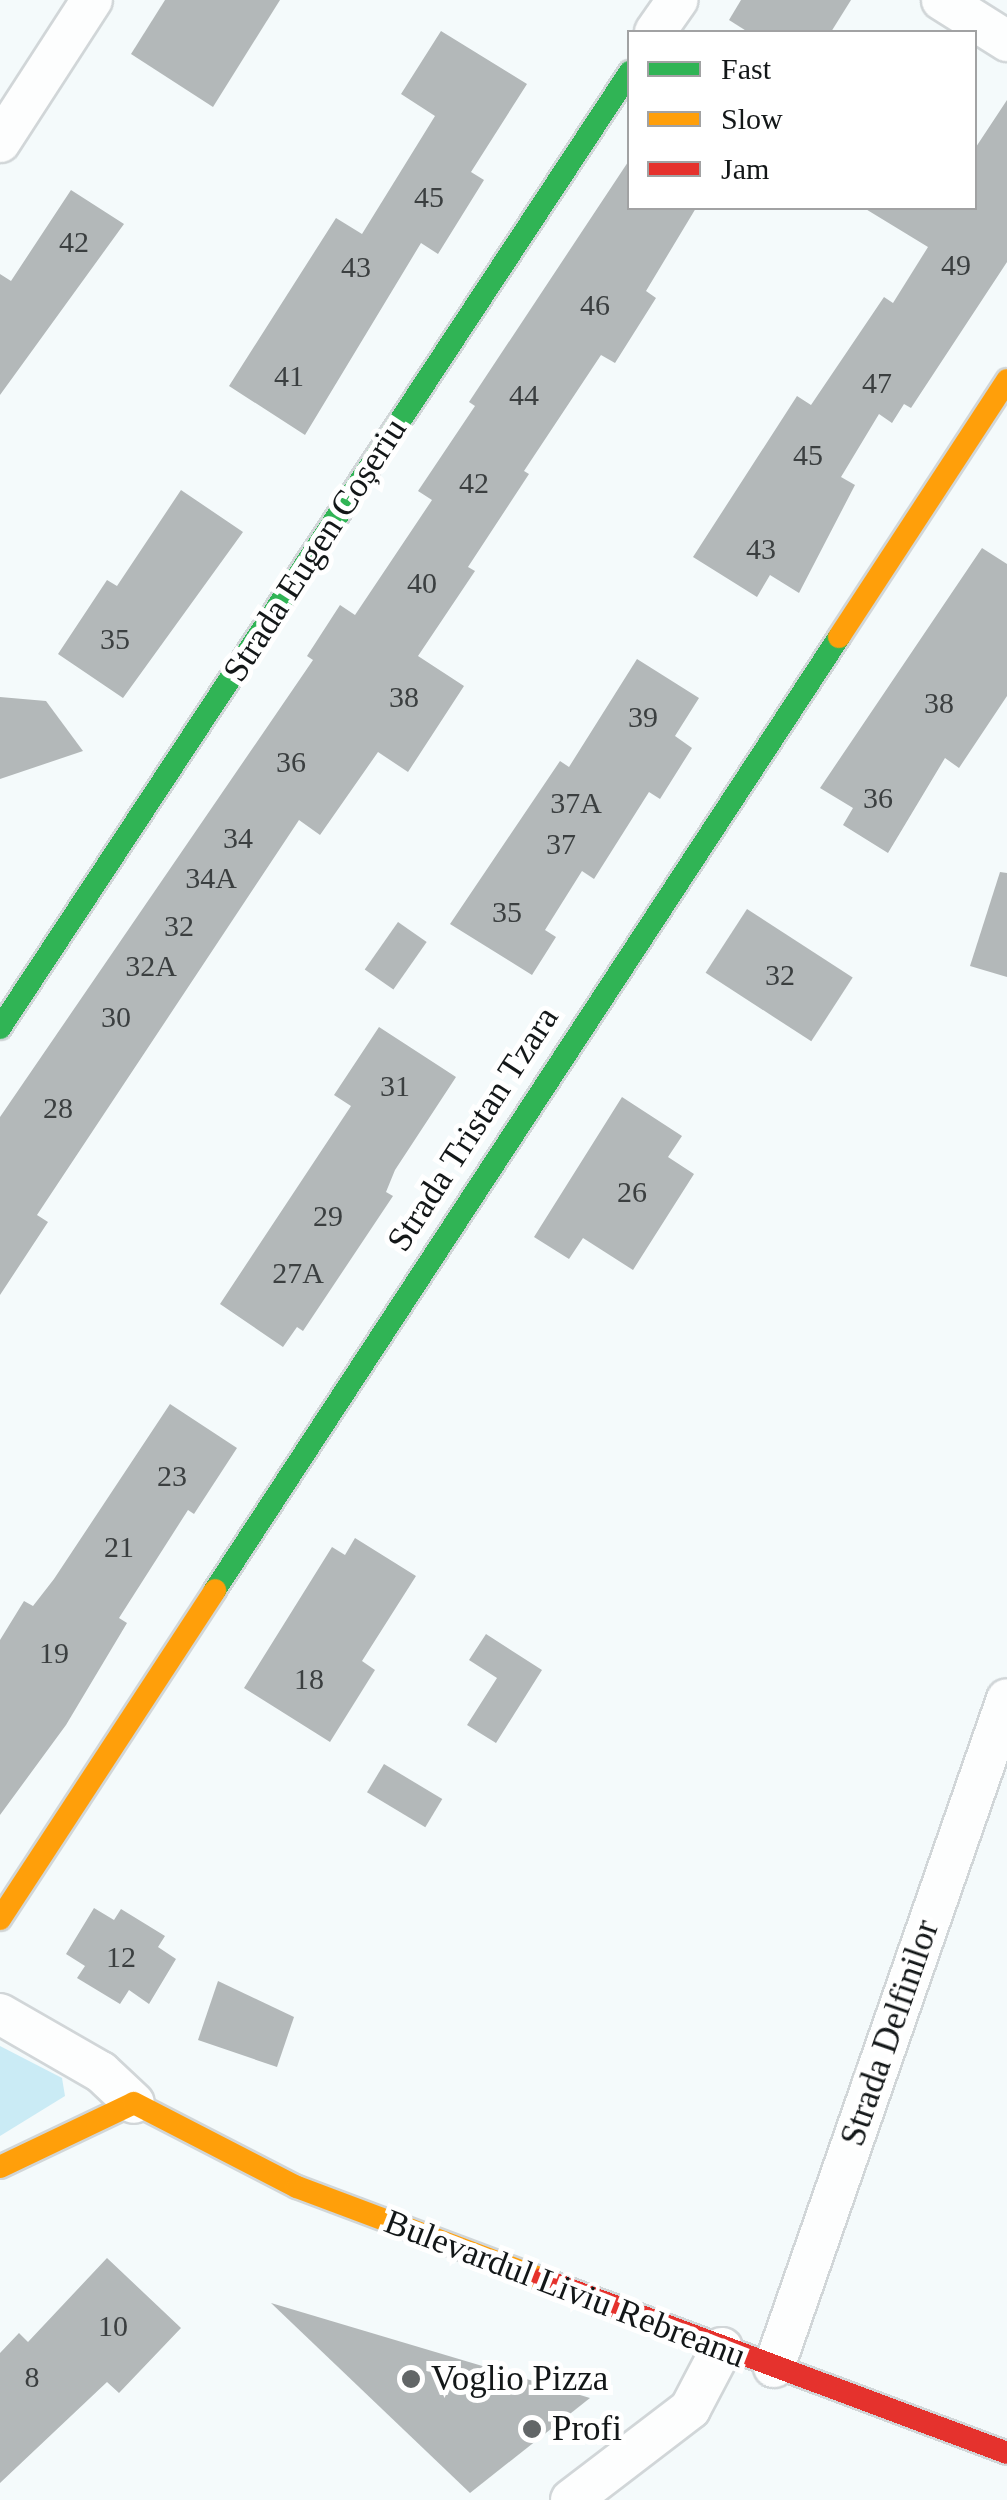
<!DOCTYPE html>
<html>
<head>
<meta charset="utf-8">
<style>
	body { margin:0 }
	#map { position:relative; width:1007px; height:2500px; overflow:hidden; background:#f4fafb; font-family:"Times New Roman",serif }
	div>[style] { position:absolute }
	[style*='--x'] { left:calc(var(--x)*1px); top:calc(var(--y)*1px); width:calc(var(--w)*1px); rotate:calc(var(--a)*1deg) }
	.green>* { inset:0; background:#caebf5 }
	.building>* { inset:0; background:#b3b8b9; transform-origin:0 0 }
	.roads { filter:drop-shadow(2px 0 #d1d6d8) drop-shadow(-2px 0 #d1d6d8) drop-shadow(0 2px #d1d6d8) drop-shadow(0 -2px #d1d6d8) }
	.street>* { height:40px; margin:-20px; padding:0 20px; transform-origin:20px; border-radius:20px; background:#fdfefe }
	.fast>* { height:22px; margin:-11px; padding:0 11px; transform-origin:11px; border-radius:11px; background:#30b455 }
	.slow>* { height:22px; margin:-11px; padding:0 11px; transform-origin:11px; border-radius:11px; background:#ff9f0a }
	.jam>* { height:22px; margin:-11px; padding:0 11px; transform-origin:11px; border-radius:11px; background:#e5322d }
	.dots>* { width:28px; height:28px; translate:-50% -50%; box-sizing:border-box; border:5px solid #fff; border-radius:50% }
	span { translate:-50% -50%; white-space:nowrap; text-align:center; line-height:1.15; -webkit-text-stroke:10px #fff; paint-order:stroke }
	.number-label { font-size:30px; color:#3b3f40 }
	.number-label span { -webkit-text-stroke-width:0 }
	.street-label { font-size:35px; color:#131718 }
	.poi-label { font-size:35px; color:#131718 }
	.left { translate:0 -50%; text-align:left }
	.legend { position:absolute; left:627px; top:30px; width:350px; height:180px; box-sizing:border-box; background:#fff; border:2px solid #a1a2a3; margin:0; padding:12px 18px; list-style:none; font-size:30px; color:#131718 }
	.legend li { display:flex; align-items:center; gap:20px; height:50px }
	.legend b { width:50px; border:2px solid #a1a2a3 }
</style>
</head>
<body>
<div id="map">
	<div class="green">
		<div style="clip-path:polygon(0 2046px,62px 2078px,65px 2096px,0 2136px)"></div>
	</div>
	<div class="building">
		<div style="clip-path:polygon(165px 0,280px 0,213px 107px,131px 54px)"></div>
		<div style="clip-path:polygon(741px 0,851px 0,831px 32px,748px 32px,729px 20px)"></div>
		<div style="clip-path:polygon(441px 31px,527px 84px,471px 172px,484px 180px,438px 254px,421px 243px,305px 435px,229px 386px,336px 218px,362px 234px,435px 116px,401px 94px)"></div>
		<div style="clip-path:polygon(1007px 100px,1007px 262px,911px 408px,904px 404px,892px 423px,879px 414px,841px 477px,855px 485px,799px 593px,770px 575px,757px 597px,693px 557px,797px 396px,811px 405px,884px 297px,893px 303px,928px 247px,864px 208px,974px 208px,974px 150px)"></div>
		<div style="clip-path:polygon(630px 159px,630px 208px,696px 208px,646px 291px,656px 298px,615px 363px,601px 355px,524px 471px,529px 474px,468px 567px,475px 571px,418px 656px,464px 686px,408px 772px,378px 752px,320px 835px,299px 820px,37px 1215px,48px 1222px,0 1295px,0 1117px,313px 660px,307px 656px,340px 605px,355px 615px,432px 500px,418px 491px,475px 406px,469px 402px)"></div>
		<div style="clip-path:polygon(71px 190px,124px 224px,0 395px,0 274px,11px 281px)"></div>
		<div style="clip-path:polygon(181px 490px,243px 532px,123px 698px,58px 654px,107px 580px,117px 586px)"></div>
		<div style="clip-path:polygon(982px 548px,1007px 564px,1007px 696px,959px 768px,945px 758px,888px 853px,843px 825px,853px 808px,820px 788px)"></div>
		<div style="clip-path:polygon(637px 659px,699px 698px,675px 736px,692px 748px,660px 799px,649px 792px,594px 879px,582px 871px,545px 930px,556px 937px,532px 975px,450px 924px,560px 761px,569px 767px)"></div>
		<div style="clip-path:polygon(0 697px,46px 701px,83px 751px,0 779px)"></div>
		<div style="clip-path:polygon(1000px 872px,1007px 873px,1007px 977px,970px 966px)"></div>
		<div style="left:747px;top:909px;width:126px;height:76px;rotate:33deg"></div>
		<div style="left:398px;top:922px;width:35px;height:58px;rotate:35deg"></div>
		<div style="clip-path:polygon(379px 1027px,456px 1077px,395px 1170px,386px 1192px,393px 1196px,303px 1331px,297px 1327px,283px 1347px,220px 1304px,351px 1106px,334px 1095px)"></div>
		<div style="clip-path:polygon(622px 1097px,682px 1136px,668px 1157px,694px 1174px,633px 1270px,583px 1238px,569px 1259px,534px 1237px)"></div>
		<div style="clip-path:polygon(170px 1404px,237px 1448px,194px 1514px,188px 1510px,119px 1618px,127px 1623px,66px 1725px,0 1815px,0 1640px,24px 1601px,33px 1606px,54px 1579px)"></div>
		<div style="clip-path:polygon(355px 1538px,416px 1576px,362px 1661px,375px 1670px,330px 1742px,244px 1688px,332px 1547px,345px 1555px)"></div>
		<div style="clip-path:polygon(486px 1634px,542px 1670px,496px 1743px,467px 1725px,497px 1678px,469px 1660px)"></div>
		<div style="left:384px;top:1764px;width:68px;height:33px;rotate:31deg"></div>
		<div style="clip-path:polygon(94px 1908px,114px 1920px,121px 1909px,165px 1936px,158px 1947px,176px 1959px,149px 2004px,129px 1990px,120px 2004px,77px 1978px,85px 1966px,66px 1954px)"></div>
		<div style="clip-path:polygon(218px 1981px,294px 2017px,277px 2067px,198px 2040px)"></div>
		<div style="clip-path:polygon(107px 2258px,181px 2328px,119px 2393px,107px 2382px,0 2483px,0 2353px,19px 2333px,28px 2342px)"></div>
		<div style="clip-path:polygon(271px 2303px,590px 2398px,470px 2493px)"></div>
	</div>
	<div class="roads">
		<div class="street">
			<div style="--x:942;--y:0;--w:77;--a:32.2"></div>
			<div style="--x:655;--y:32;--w:39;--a:-55"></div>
			<div style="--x:0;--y:142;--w:169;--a:-57.1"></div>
			<div style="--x:0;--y:2014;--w:116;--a:29.9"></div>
			<div style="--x:101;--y:2072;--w:45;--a:43.2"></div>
			<div style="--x:774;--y:2367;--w:707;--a:-70.77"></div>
			<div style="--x:571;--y:2500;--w:150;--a:-37.4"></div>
			<div style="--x:690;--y:2409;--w:69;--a:-62.3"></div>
		</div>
		<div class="fast">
			<div style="--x:0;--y:1028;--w:1145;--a:-56.62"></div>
			<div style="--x:215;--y:1590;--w:1139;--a:-56.78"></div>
		</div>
		<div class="slow">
			<div style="--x:839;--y:637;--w:307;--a:-56.8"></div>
			<div style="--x:0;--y:1919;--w:393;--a:-56.8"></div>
			<div style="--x:0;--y:2167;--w:148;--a:-25.5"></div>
			<div style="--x:134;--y:2103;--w:183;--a:27.3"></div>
			<div style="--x:297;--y:2187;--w:262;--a:20.6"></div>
		</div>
		<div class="jam">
			<div style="--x:542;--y:2279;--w:496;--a:20.5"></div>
		</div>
	</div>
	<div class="dots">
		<div style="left:411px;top:2379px;background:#626667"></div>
		<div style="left:532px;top:2429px;background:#626667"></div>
	</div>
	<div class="number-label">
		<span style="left:429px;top:197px">45</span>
		<span style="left:74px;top:242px">42</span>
		<span style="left:956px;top:265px">49</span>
		<span style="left:356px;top:267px">43</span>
		<span style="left:595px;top:305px">46</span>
		<span style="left:289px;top:376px">41</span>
		<span style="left:877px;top:383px">47</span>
		<span style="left:524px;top:395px">44</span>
		<span style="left:808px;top:455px">45</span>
		<span style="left:474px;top:483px">42</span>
		<span style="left:761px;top:549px">43</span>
		<span style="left:422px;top:583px">40</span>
		<span style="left:115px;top:639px">35</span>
		<span style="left:404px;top:697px">38</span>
		<span style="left:939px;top:703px">38</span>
		<span style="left:643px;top:717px">39</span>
		<span style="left:291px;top:762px">36</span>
		<span style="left:878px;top:798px">36</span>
		<span style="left:576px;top:803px">37A</span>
		<span style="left:238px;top:838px">34</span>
		<span style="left:561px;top:844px">37</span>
		<span style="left:211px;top:878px">34A</span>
		<span style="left:507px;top:912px">35</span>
		<span style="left:179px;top:926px">32</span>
		<span style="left:151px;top:966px">32A</span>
		<span style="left:780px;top:975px">32</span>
		<span style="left:116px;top:1017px">30</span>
		<span style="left:395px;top:1086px">31</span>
		<span style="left:58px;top:1108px">28</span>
		<span style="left:632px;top:1192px">26</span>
		<span style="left:328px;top:1216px">29</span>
		<span style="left:298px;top:1273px">27A</span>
		<span style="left:172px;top:1476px">23</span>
		<span style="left:119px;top:1547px">21</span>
		<span style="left:54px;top:1653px">19</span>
		<span style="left:309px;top:1679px">18</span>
		<span style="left:121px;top:1957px">12</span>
		<span style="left:113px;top:2326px">10</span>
		<span style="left:32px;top:2377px">8</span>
	</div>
	<div class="street-label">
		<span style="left:315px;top:550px;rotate:-57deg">Strada Eugen Coșeriu</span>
		<span style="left:473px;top:1129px;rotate:-57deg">Strada Tristan Tzara</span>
		<span style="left:890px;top:2033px;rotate:-71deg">Strada Delfinilor</span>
		<span style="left:565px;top:2289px;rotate:21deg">Bulevardul Liviu Rebreanu</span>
	</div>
	<div class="poi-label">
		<span class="left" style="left:431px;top:2379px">Voglio Pizza</span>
		<span class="left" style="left:552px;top:2429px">Profi</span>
	</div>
	<ul class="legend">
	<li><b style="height:12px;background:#30b455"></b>Fast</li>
	<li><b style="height:12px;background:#ff9f0a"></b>Slow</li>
	<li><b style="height:12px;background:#e5322d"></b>Jam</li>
	</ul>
</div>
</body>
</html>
